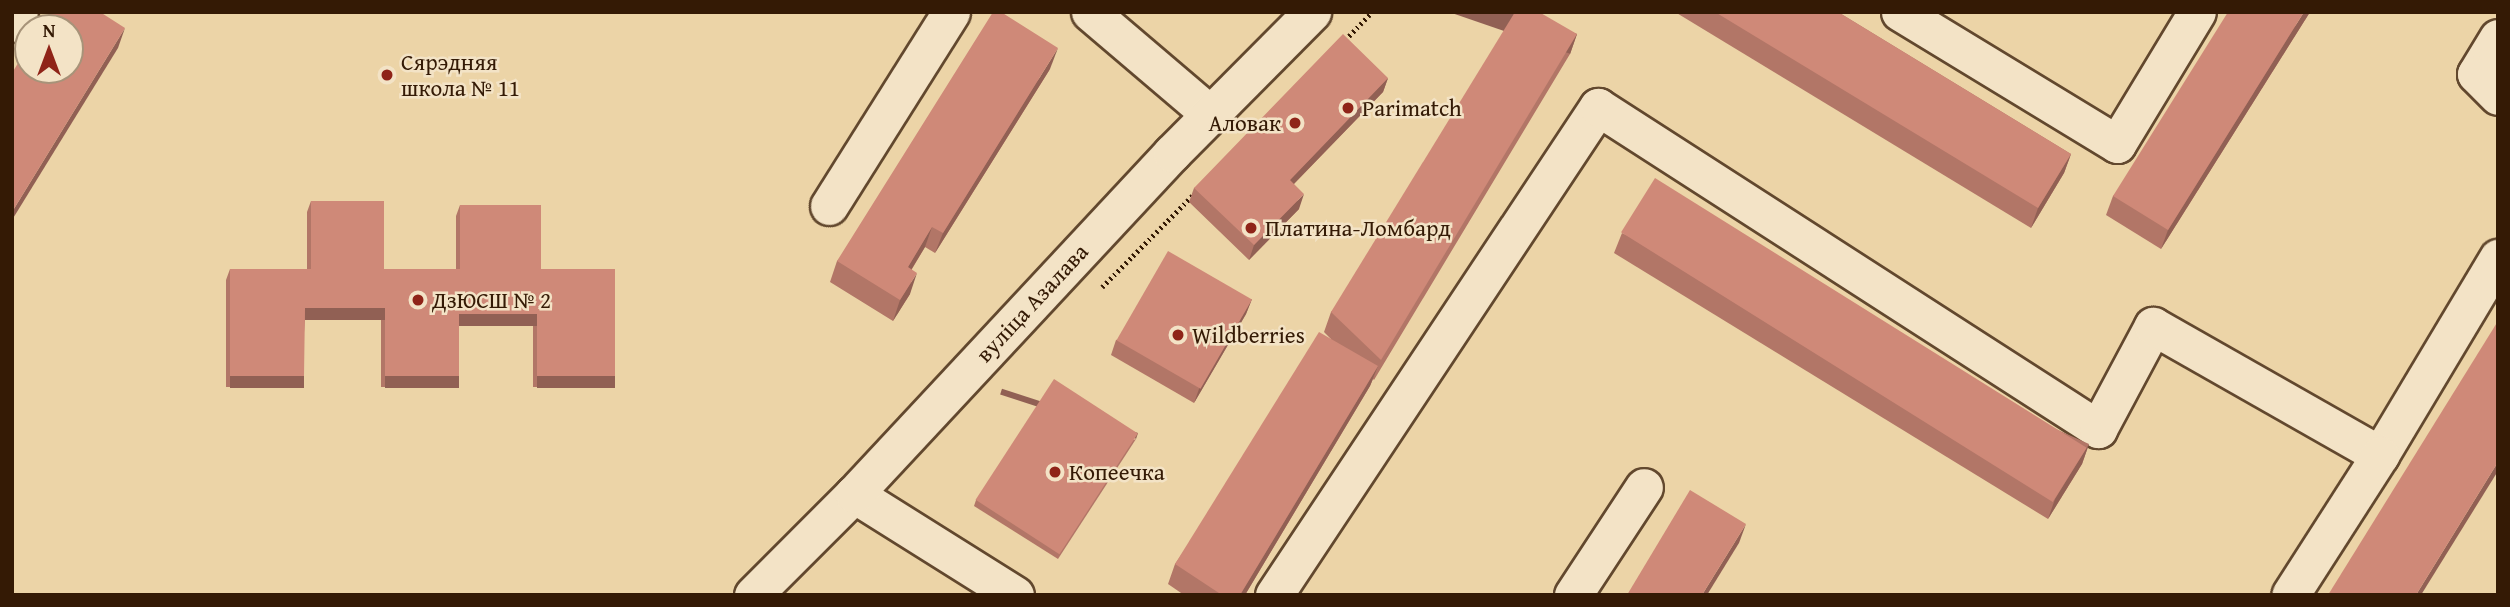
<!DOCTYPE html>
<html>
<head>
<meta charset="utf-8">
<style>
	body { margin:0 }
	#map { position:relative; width:2510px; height:607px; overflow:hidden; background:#ecd4a7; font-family:"Gentium Book Plus",serif }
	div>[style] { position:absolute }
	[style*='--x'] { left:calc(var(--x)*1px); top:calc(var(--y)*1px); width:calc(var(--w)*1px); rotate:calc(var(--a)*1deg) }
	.path>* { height:4.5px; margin-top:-2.25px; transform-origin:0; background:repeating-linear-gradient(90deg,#341a05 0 2px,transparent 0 5.5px) }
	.roads { filter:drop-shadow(2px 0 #62482e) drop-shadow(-2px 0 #62482e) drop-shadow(0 2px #62482e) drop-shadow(0 -2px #62482e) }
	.minor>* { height:37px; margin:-18.5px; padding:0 18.5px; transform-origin:18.5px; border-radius:18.5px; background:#f3e3c6 }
	.wall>* { inset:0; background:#b27667 }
	.shaded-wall>* { inset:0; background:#916054; transform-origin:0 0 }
	.building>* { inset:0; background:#cf8978; transform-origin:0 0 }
	.dots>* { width:19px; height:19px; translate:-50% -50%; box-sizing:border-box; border:4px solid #f3e3c6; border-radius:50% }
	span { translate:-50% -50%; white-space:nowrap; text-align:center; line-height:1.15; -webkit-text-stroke:5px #f3e3c6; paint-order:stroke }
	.poi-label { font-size:23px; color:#341a05 }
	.left { translate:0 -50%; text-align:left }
	.right { translate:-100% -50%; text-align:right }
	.street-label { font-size:23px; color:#341a05 }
	.frame { position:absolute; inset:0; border:14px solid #341a05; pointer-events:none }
	.north { position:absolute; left:14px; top:14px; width:70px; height:70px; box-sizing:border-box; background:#f3e3c6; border:2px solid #a79379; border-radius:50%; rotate:0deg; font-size:19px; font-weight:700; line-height:28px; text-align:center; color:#341a05 }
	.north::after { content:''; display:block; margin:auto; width:24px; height:32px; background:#8f2418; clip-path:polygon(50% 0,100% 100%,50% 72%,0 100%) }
</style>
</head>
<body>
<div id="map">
	<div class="path">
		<div style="--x:1345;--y:40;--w:39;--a:-46"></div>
		<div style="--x:1102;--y:287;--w:131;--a:-45.3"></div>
	</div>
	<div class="roads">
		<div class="minor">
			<div style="--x:1090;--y:12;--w:157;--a:40.4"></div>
			<div style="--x:1900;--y:12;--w:254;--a:31.3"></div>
			<div style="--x:2117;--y:144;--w:154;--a:-58.8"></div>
			<div style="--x:12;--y:23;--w:13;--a:-58"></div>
			<div style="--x:2498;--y:38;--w:42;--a:121.4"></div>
			<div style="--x:2476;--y:74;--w:31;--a:45"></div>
			<div style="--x:829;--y:206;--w:229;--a:-57.8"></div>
			<div style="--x:2380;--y:455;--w:230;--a:-59.1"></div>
			<div style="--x:854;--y:494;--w:190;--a:32.1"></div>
			<div style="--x:753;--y:595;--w:143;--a:-45"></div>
			<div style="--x:854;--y:494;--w:466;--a:-47"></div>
			<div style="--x:1172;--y:153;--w:199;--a:-45.2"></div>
			<div style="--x:1274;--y:595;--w:586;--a:-56.42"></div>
			<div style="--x:1598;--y:107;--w:595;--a:32.78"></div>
			<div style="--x:2098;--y:429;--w:117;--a:-61.9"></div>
			<div style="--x:2153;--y:326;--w:261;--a:29.6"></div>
			<div style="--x:2380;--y:455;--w:166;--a:122.7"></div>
			<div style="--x:1573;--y:595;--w:129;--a:-56.7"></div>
		</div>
	</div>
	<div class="wall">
		<div style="clip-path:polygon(1675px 12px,1838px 12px,2071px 154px,2064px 173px,2031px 228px)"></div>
		<div style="clip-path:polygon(2310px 12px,2161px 249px,2106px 215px,2113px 196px)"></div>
		<div style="clip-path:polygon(1577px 34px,1570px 54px,1374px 380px,1373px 379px,1370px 386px,1245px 595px,1184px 595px,1168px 584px,1175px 564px,1331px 339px,1324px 332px,1331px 312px)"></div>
		<div style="clip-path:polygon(1050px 69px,935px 253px,925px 247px,912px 269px,910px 294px,893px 321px,830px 282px,837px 261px)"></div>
		<div style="clip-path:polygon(1388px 78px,1383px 92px,1294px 184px,1299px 209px,1249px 260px,1189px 202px,1194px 188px)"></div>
		<div style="clip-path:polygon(311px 201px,384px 269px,456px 269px,456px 216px,460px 205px,541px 269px,615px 376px,611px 387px,533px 387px,533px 325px,459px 325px,459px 376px,455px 387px,381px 387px,381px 319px,305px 319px,300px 387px,226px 387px,226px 280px,230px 269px,307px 269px,307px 212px)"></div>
		<div style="clip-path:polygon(1622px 233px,2089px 444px,2082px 464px,2048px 519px,1614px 253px)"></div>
		<div style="clip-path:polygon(1252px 299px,1246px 314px,1194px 403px,1111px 355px,1116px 340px)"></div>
		<div style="clip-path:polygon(1136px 439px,1058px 559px,974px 506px,976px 500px)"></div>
	</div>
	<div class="shaded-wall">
		<div style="clip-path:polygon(2304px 12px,2310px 12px,2161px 249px,2168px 230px)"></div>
		<div style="clip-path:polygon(125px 28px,118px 48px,12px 220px,12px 212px)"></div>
		<div style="left:1577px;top:34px;width:21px;height:380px;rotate:109deg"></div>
		<div style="clip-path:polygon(1058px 48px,1050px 69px,935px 253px,943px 233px)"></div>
		<div style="clip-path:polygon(1388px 78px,1383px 92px,1284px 194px,1290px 180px)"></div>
		<div style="clip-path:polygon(2071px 154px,2064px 173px,2031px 228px,2038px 208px)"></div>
		<div style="clip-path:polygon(1304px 194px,1299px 209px,1249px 260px,1254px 245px)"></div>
		<div style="clip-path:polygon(932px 227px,925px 247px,900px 288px,908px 267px)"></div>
		<div style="clip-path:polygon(917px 273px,910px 294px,893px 321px,900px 300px)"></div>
		<div style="clip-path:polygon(1252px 299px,1246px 314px,1194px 403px,1199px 389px)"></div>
		<div style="left:305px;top:308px;width:80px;height:12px"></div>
		<div style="left:459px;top:314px;width:78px;height:12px"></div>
		<div style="clip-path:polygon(1378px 366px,1370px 386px,1245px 595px,1240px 595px)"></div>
		<div style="left:230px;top:376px;width:74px;height:12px"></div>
		<div style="left:385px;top:376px;width:74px;height:12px"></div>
		<div style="left:537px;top:376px;width:78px;height:12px"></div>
		<div style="left:1138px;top:433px;width:6px;height:143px;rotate:108deg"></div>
		<div style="clip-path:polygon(2089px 444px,2082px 464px,2048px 519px,2055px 499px)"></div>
		<div style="clip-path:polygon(2498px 462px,2498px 471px,2421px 595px,2416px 595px)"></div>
		<div style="clip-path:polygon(1746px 524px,1739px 543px,1707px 595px,1702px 595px)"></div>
	</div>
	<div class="building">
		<div style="clip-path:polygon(50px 12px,100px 12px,125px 28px,12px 212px,12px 73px,28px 47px,28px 70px,70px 70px,70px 28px,40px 28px)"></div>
		<div style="clip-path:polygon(993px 12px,1001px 12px,1058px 48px,943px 233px,932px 227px,908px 267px,917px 273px,900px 300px,837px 261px)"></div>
		<div style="clip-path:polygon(1515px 12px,1539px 12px,1577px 34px,1381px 360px,1331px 312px)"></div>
		<div style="clip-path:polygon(1715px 12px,1838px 12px,2071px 154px,2038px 208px)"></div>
		<div style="clip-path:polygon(2228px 12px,2304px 12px,2168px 230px,2113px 196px)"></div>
		<div style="clip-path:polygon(1343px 34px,1388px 78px,1290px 180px,1304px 194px,1254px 245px,1194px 188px)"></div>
		<div style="left:1655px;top:178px;width:509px;height:64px;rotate:32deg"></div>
		<div style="clip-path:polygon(311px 201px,384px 201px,384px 269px,460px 269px,460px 205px,541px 205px,541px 269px,615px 269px,615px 376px,537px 376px,537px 314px,459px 314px,459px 376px,385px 376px,385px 308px,305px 308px,304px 376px,230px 376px,230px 269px,311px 269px)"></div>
		<div style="left:1168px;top:251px;width:97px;height:103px;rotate:30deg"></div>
		<div style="clip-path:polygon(2498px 321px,2498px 462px,2416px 595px,2328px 595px)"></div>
		<div style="clip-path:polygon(1319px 332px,1378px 366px,1240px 595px,1222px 595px,1175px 564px)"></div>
		<div style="left:1054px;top:379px;width:100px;height:144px;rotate:33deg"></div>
		<div style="clip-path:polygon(1690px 490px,1746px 524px,1702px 595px,1627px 595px)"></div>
	</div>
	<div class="dots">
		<div style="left:387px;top:75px;background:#8f2418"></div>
		<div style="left:1348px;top:108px;background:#8f2418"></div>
		<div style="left:1295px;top:123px;background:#8f2418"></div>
		<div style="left:1251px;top:228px;background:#8f2418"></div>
		<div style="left:418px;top:300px;background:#8f2418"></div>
		<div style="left:1178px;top:335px;background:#8f2418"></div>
		<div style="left:1055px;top:472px;background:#8f2418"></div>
	</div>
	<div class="poi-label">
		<span class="left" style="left:401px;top:75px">Сярэдняя<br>школа № 11</span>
		<span class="left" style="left:1362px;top:108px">Parimatch</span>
		<span class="right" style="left:1281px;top:123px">Аловак</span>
		<span class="left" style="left:1265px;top:228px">Платина-Ломбард</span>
		<span class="left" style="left:432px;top:300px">ДзЮСШ № 2</span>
		<span class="left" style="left:1192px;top:335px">Wildberries</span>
		<span class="left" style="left:1069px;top:472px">Копеечка</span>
	</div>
	<div class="street-label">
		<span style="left:1032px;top:303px;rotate:-47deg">вуліца Азалава</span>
	</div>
	<div class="frame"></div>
	<div class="north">N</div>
</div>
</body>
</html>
